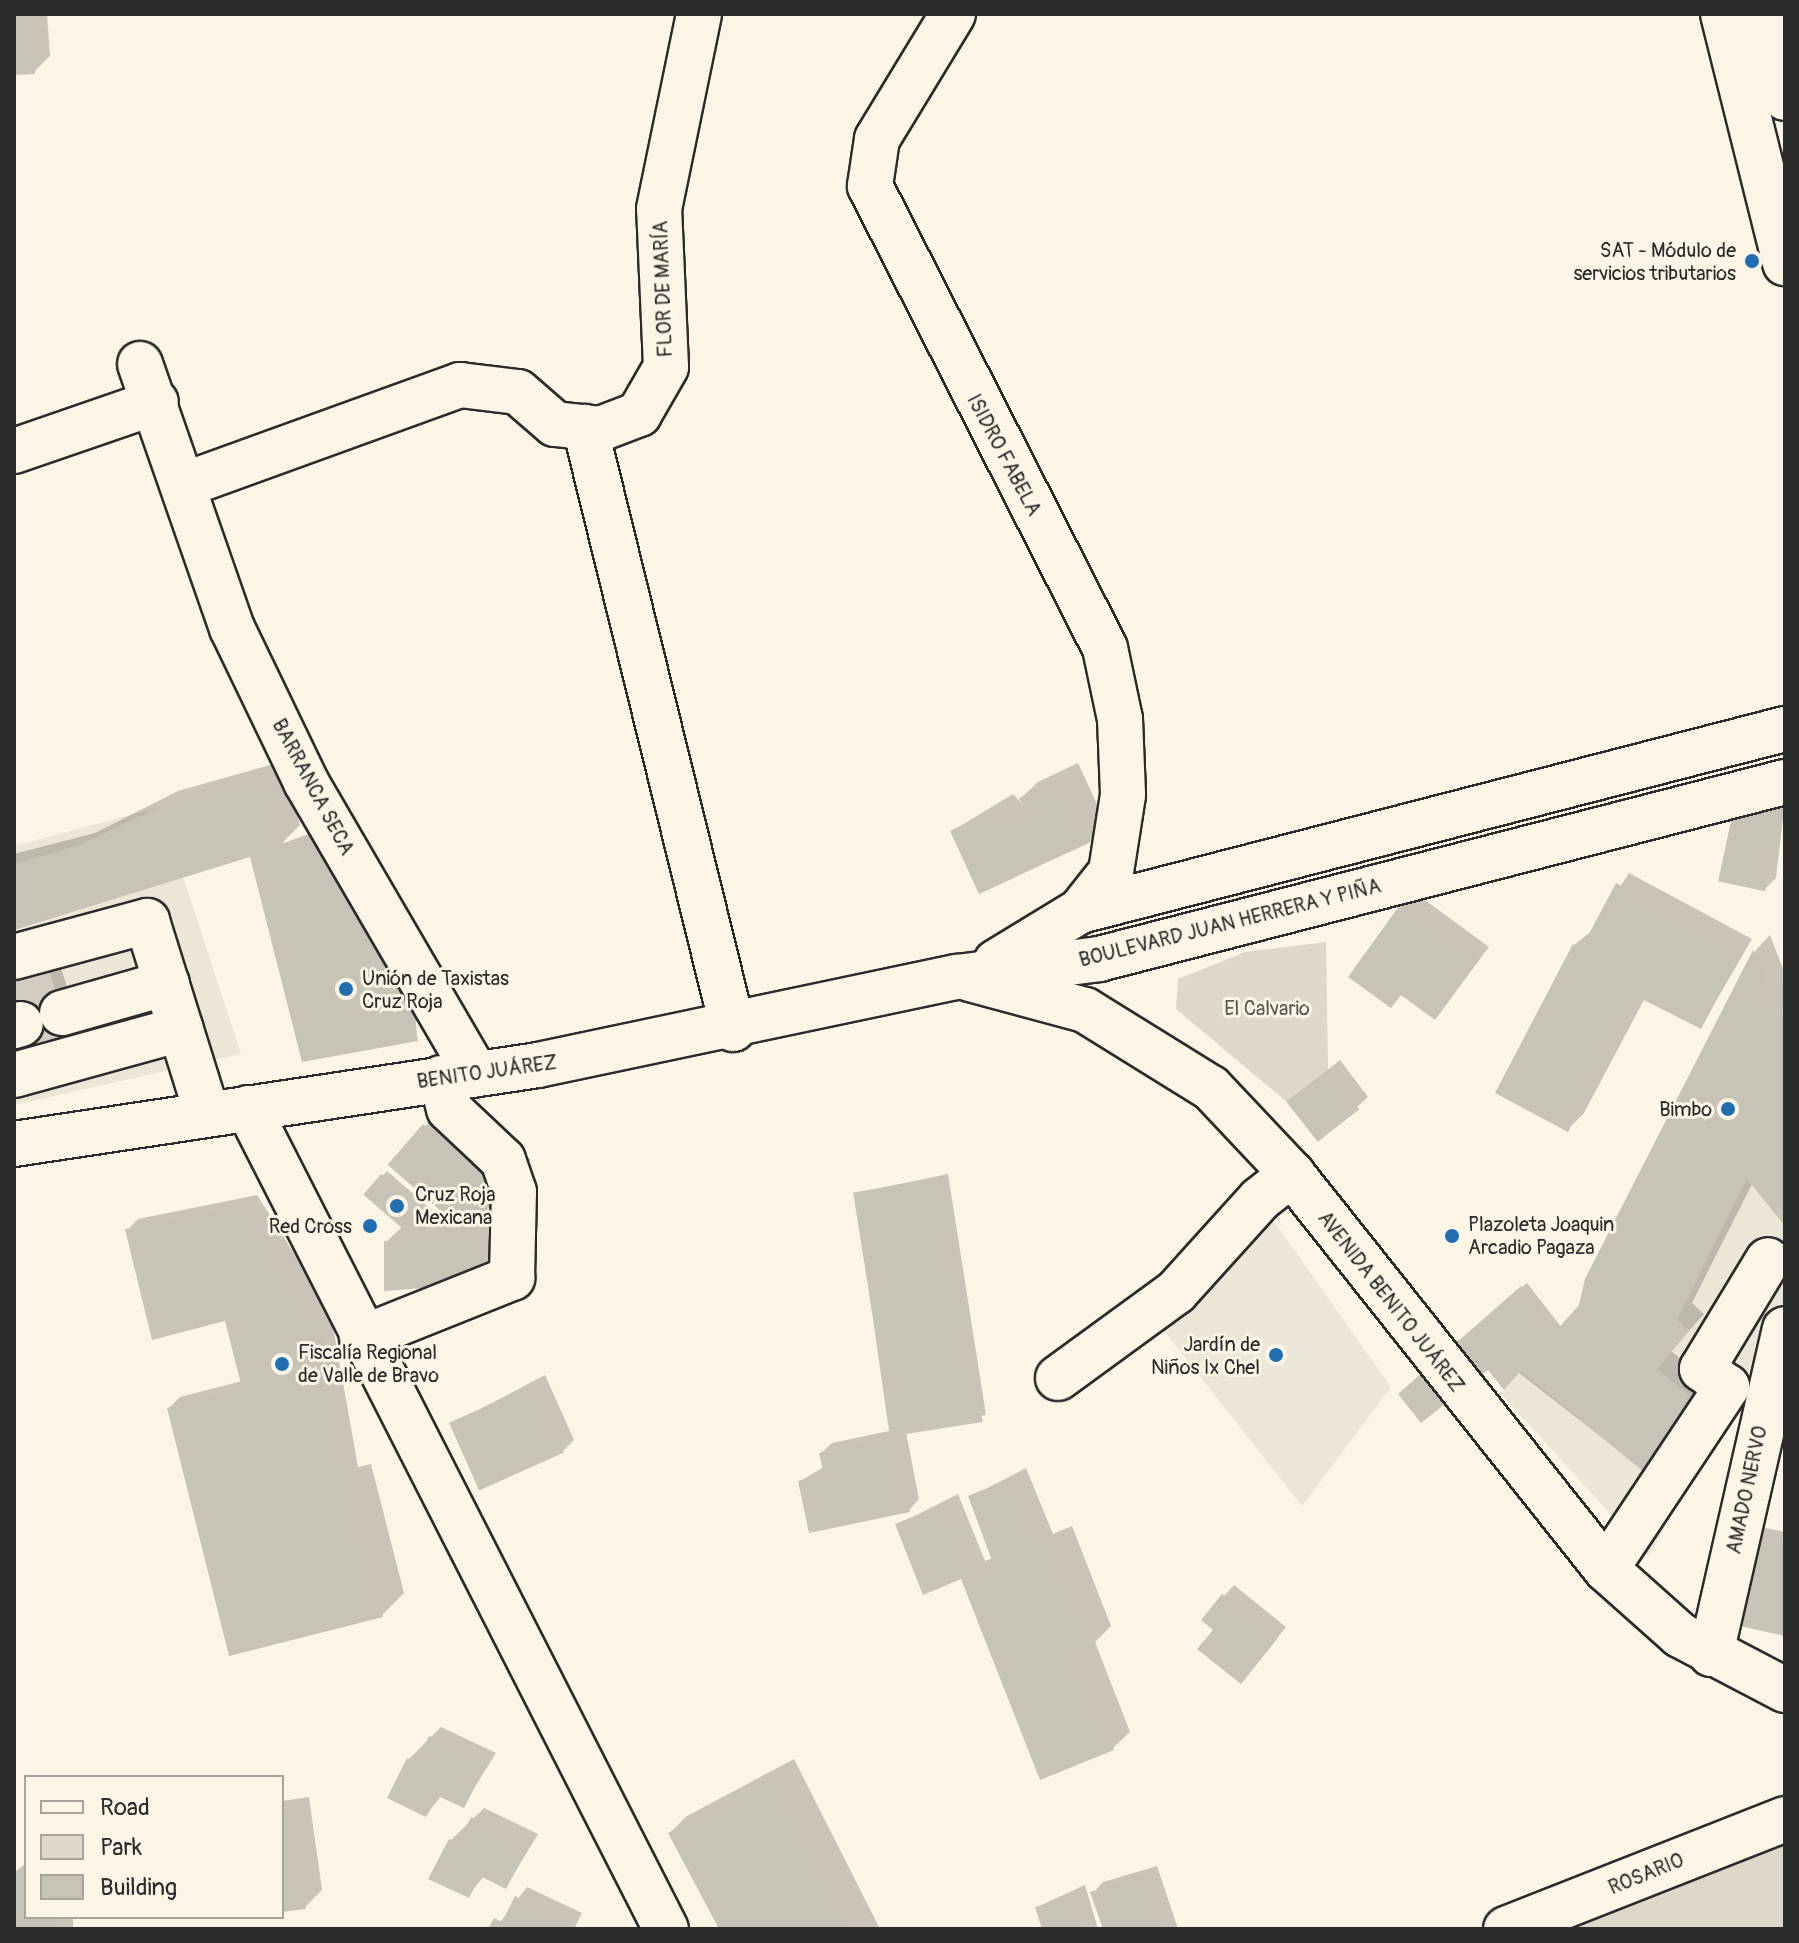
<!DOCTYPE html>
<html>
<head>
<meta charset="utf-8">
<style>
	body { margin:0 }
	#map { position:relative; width:1799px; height:1943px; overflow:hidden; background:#fcf5e5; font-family:Pangolin,sans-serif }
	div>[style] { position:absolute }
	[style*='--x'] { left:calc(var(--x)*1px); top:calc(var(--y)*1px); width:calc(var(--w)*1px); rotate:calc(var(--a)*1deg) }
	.built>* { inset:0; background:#ece6d7 }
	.green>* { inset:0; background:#ded8ca }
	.shadow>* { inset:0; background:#0003 }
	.building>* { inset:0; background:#c8c3b7; transform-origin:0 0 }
	.minor-tunnel>* { height:44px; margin-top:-22px; transform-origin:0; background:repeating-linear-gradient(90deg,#d2cdc0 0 44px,transparent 0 66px) }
	.roads { filter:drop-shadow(2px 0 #2b2b2b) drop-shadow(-2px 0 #2b2b2b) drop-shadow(0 2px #2b2b2b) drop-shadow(0 -2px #2b2b2b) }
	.minor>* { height:44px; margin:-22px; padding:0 22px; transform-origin:22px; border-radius:22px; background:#fcf5e5 }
	.major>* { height:44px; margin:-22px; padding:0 22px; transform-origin:22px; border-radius:22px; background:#fcf5e5 }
	.dots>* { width:22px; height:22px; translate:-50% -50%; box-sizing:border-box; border:4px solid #fcf5e5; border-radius:50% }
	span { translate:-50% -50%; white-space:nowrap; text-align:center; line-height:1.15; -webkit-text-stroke:6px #fcf5e5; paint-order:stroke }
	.poi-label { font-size:20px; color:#2b2b2b }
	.right { translate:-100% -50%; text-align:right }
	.left { translate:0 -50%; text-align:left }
	.street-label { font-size:20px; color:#2b2b2b }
	.park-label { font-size:20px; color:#585653 }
	.frame { position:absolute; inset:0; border:16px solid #2b2b2b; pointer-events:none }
	.legend { position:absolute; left:24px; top:1775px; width:260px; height:144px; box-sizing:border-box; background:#fcf5e5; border:2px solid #a8a49b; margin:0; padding:10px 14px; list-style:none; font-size:24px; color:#2b2b2b }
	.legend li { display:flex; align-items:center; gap:16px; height:40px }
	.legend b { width:40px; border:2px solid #a8a49b }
</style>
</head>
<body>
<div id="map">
	<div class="built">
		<div style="clip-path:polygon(160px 807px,241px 1054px,14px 1105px,14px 846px)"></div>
		<div style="clip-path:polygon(1753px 950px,1785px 1040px,1785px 1302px,1649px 1556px,1501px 1394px,1579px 1305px,1585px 1279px)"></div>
		<div style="clip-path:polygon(1268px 1213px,1391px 1387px,1302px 1506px,1158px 1323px)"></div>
	</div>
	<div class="green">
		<div style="clip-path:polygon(1326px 942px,1328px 1069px,1287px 1102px,1176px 1009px,1178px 979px,1245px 952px)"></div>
		<div style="clip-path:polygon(1785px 1837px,1785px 1929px,1554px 1929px)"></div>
	</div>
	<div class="shadow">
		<div style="clip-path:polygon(14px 14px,47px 14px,50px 56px,34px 72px,14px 73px)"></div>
		<div style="clip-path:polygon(281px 762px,300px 825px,281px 844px,314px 832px,416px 931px,440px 968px,414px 994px,417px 1039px,261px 849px,14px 927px,14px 854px,95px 833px,178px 791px)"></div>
		<div style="clip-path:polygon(1078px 763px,1106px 824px,1090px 840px,952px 831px,1013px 794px,1027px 809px,1021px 798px,1038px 782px)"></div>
		<div style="clip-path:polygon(1785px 800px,1776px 878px,1765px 889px,1737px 803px)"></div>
		<div style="clip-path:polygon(1629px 873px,1752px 939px,1701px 1027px,1645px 998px,1584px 1113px,1568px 1129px,1574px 945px,1593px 930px)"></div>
		<div style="clip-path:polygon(1414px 892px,1489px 947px,1435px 1017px,1402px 994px,1391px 1005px,1404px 903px)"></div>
		<div style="clip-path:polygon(1770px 935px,1785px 974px,1785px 1222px,1753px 1182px,1692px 1303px,1704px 1314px,1671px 1351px,1721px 1391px,1650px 1475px,1468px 1333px,1527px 1283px,1562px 1328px,1581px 1306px,1587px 1280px,1755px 951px)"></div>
		<div style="clip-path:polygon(53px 943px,83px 1037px,33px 1058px,14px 996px)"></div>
		<div style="clip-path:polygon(1340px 1060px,1368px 1097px,1357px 1107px,1289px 1102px)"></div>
		<div style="clip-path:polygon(456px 1095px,531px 1160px,487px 1210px,512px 1210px,510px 1251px,479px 1282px,386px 1242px,403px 1226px,382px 1176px,387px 1171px,433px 1211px,444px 1211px,425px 1126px)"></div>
		<div style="clip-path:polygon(948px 1174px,986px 1415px,905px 1427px,919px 1499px,909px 1510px,800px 1481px,824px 1467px,821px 1453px,832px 1443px,889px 1431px,855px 1193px)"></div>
		<div style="clip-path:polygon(257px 1195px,330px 1310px,358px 1467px,371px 1464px,404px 1593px,382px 1615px,169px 1408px,180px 1397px,242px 1381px,227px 1319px,127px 1230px,138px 1219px)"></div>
		<div style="clip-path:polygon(545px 1375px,574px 1440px,563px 1451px,452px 1424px)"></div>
		<div style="clip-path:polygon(1026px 1468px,1053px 1534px,1072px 1526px,1111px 1626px,1095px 1642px,1130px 1732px,1113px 1748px,962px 1577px,897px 1525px,958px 1494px,985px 1561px,993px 1558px,970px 1497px)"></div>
		<div style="clip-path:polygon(1761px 1527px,1785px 1532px,1785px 1634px,1750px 1538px)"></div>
		<div style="clip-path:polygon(1234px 1585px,1286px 1627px,1251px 1671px,1204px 1619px)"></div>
		<div style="clip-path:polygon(441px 1727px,496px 1753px,463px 1806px,442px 1795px,426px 1815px,409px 1759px)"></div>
		<div style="clip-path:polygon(794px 1759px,880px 1929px,720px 1929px,670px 1833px,687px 1816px)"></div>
		<div style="clip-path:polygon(309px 1797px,322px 1890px,305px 1907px,282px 1910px,282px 1801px)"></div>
		<div style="clip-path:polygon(484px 1808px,538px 1834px,506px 1887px,484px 1876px,468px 1896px,451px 1840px)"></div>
		<div style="clip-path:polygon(26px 1863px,26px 1917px,73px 1917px,73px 1929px,14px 1928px,14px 1873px)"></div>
		<div style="clip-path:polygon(1157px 1866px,1178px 1929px,1105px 1929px,1093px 1893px,1103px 1882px)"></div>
		<div style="clip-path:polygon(1085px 1885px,1098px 1929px,1044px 1929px,1037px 1907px)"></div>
		<div style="clip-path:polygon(527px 1887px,582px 1913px,574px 1929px,495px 1929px)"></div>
	</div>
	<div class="building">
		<div style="clip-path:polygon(14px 14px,29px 14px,35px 74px,14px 75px)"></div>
		<div style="clip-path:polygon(265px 777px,284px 844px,308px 836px,410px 1001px,418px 1041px,302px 1062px,250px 857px,14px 930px,14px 864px,77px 846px,160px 807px)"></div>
		<div style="clip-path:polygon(1061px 778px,1091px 842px,979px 894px,950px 831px,996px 809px,1005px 826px,1028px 815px,1019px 798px)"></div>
		<div style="left:1735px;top:802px;width:48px;height:81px;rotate:12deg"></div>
		<div style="clip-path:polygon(1616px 883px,1743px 950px,1701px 1029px,1638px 997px,1568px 1132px,1495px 1093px,1573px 944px,1581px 949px)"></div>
		<div style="clip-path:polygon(1402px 902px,1480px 959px,1435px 1020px,1401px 995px,1391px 1008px,1348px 977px)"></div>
		<div style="clip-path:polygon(1753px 950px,1785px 1040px,1785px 1226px,1747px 1179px,1677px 1320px,1689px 1331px,1657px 1369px,1706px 1409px,1650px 1477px,1521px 1371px,1504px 1390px,1488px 1370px,1421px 1423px,1398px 1394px,1521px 1286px,1556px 1331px,1579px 1305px,1585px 1279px)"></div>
		<div style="clip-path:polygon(43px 953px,74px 1049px,32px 1060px,14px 1003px,14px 961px)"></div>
		<div style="clip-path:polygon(1785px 980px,1785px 1032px,1768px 986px)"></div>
		<div style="left:1328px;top:1069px;width:51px;height:53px;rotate:52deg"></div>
		<div style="left:423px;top:1124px;width:104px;height:54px;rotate:41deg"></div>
		<div style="left:381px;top:1174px;width:65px;height:27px;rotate:41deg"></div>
		<div style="left:944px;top:1178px;width:247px;height:92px;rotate:81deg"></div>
		<div style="clip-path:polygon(246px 1205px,320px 1322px,383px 1617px,229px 1656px,167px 1408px,242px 1388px,225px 1321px,152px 1340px,125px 1229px)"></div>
		<div style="clip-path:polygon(482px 1240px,479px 1284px,384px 1291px,384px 1241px)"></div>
		<div style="left:534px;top:1385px;width:74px;height:93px;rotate:66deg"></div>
		<div style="clip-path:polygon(894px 1437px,910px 1512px,809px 1533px,798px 1481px,824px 1475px,819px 1453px)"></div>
		<div style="clip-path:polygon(1015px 1477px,1043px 1547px,1055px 1541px,1096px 1644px,1076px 1652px,1114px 1750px,1040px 1780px,961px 1579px,923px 1595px,895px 1524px,947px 1503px,975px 1574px,994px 1566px,968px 1496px)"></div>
		<div style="clip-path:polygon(1748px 1537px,1785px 1544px,1785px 1636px,1731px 1624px)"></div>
		<div style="clip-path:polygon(1222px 1594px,1277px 1639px,1241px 1684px,1197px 1649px,1213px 1630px,1201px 1620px)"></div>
		<div style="clip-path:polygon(429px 1736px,487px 1764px,464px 1808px,438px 1796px,426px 1817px,387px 1798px,407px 1758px,416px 1763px)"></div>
		<div style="clip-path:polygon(777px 1774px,832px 1881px,856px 1929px,719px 1929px,668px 1833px)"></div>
		<div style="clip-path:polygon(293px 1813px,306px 1909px,282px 1912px,282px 1814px)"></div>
		<div style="clip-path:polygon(471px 1817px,529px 1845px,506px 1889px,480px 1876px,469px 1898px,428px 1879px,449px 1839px,458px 1843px)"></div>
		<div style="clip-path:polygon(14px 1873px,26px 1873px,26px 1917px,57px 1917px,57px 1929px,14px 1929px)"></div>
		<div style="clip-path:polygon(1146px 1875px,1164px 1929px,1103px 1929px,1090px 1892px)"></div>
		<div style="clip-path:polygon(1074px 1895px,1085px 1929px,1042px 1929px,1035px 1907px)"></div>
		<div style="clip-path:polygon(515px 1896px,573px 1924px,570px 1929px,488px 1929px,494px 1918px,502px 1922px)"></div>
	</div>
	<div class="minor-tunnel">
		<div style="--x:14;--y:1003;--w:43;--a:-16.3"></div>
		<div style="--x:27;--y:1045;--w:43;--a:-16.3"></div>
	</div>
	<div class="roads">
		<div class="minor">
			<div style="--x:953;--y:14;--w:146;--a:121.3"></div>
			<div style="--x:877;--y:139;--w:48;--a:98.5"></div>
			<div style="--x:870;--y:186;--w:518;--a:63.04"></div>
			<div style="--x:1105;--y:648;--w:73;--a:78.1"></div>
			<div style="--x:1120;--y:719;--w:76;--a:87.7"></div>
			<div style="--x:1123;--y:795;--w:78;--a:98.9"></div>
			<div style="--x:1111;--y:872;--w:50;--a:128.5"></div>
			<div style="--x:140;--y:364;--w:280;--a:70.8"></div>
			<div style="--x:232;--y:628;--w:171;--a:64.3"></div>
			<div style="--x:306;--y:782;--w:338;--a:59.8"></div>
			<div style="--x:585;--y:427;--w:620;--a:76.19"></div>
			<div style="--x:14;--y:451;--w:150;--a:-19"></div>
			<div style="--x:184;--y:485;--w:294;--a:-19.9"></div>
			<div style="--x:460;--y:385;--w:58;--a:6.9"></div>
			<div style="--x:518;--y:392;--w:49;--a:40.9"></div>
			<div style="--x:555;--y:424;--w:45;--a:6.3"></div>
			<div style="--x:600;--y:429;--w:42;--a:-21"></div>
			<div style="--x:639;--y:414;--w:54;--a:-60.1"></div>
			<div style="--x:666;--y:367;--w:158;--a:-92.5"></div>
			<div style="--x:659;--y:209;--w:199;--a:-78.4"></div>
			<div style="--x:14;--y:957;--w:138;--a:-15.1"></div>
			<div style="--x:147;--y:921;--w:202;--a:72.7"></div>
			<div style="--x:970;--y:979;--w:119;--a:15.1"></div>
			<div style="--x:1085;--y:1010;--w:148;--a:31.8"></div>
			<div style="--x:1211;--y:1088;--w:118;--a:46.7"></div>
			<div style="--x:1292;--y:1174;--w:505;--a:51.52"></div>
			<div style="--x:1606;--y:1569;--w:99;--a:41.7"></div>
			<div style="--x:1680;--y:1635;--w:119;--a:27.6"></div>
			<div style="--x:62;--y:1013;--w:109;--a:-15.9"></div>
			<div style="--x:14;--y:1026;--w:7;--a:-16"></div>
			<div style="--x:14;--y:1075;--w:173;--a:-15.4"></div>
			<div style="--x:362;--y:1338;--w:162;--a:-21.8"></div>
			<div style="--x:512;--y:1278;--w:86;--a:-88.7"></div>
			<div style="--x:514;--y:1192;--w:34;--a:-109"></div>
			<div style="--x:503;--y:1160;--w:74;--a:-136.6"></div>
			<div style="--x:449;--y:1109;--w:32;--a:-104"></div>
			<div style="--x:1058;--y:1378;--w:146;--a:-36.1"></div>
			<div style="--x:1176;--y:1292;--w:125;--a:-47.9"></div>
			<div style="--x:1260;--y:1199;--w:41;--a:-38"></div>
			<div style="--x:1606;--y:1569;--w:219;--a:-56.4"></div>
			<div style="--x:1727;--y:1387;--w:31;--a:-144"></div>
			<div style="--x:1702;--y:1369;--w:127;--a:-58.8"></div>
			<div style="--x:1711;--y:1654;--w:333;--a:-77.2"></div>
			<div style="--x:1506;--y:1929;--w:300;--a:-21.5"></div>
		</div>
		<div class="major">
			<div style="--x:1723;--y:14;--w:257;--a:76"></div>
			<div style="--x:1766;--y:14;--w:86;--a:77.3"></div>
			<div style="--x:996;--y:962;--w:98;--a:-31.3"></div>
			<div style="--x:1080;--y:911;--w:728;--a:-14.48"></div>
			<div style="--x:248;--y:1108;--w:921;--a:63.02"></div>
			<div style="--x:14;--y:1144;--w:530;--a:-8.57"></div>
			<div style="--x:538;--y:1065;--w:428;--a:-11.9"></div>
			<div style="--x:957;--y:977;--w:143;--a:-7.2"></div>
			<div style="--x:1099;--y:959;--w:708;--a:-14.47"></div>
		</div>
	</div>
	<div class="dots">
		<div style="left:1752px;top:261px;background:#1f6fb2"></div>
		<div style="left:346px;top:989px;background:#1f6fb2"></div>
		<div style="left:1728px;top:1109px;background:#1f6fb2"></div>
		<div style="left:397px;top:1206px;background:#1f6fb2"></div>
		<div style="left:370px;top:1226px;background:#1f6fb2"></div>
		<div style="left:1452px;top:1236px;background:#1f6fb2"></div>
		<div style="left:1276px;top:1355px;background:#1f6fb2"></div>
		<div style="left:282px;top:1364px;background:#1f6fb2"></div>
	</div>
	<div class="poi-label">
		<span class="right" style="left:1736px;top:262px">SAT - Módulo de<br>servicios tributarios</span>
		<span class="left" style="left:362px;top:990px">Unión de Taxistas<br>Cruz Roja</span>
		<span class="right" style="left:1712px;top:1109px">Bimbo</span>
		<span class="left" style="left:415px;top:1206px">Cruz Roja<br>Mexicana</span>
		<span class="left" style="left:1468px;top:1236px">Plazoleta Joaquin<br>Arcadio Pagaza</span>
		<span class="right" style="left:352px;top:1226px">Red Cross</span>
		<span class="right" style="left:1260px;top:1356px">Jardín de<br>Niños Ix Chel</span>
		<span class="left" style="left:298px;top:1364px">Fiscalía Regional<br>de Valle de Bravo</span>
	</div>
	<div class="street-label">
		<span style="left:663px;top:289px;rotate:-92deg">FLOR DE MARÍA</span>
		<span style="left:1004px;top:455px;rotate:62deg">ISIDRO FABELA</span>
		<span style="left:313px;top:787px;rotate:62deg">BARRANCA SECA</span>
		<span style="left:1230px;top:923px;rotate:-14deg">BOULEVARD JUAN HERRERA Y PIÑA</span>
		<span style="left:487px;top:1072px;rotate:-8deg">BENITO JUÁREZ</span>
		<span style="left:1391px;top:1302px;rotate:52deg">AVENIDA BENITO JUÁREZ</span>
		<span style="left:1747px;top:1490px;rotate:-78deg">AMADO NERVO</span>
		<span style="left:1646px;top:1874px;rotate:-22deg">ROSARIO</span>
	</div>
	<div class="park-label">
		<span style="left:1267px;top:1008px">El Calvario</span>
	</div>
	<div class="frame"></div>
	<ul class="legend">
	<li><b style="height:10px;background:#fcf5e5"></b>Road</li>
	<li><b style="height:22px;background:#ded8ca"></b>Park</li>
	<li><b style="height:22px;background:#c8c3b7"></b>Building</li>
	</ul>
</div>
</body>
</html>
